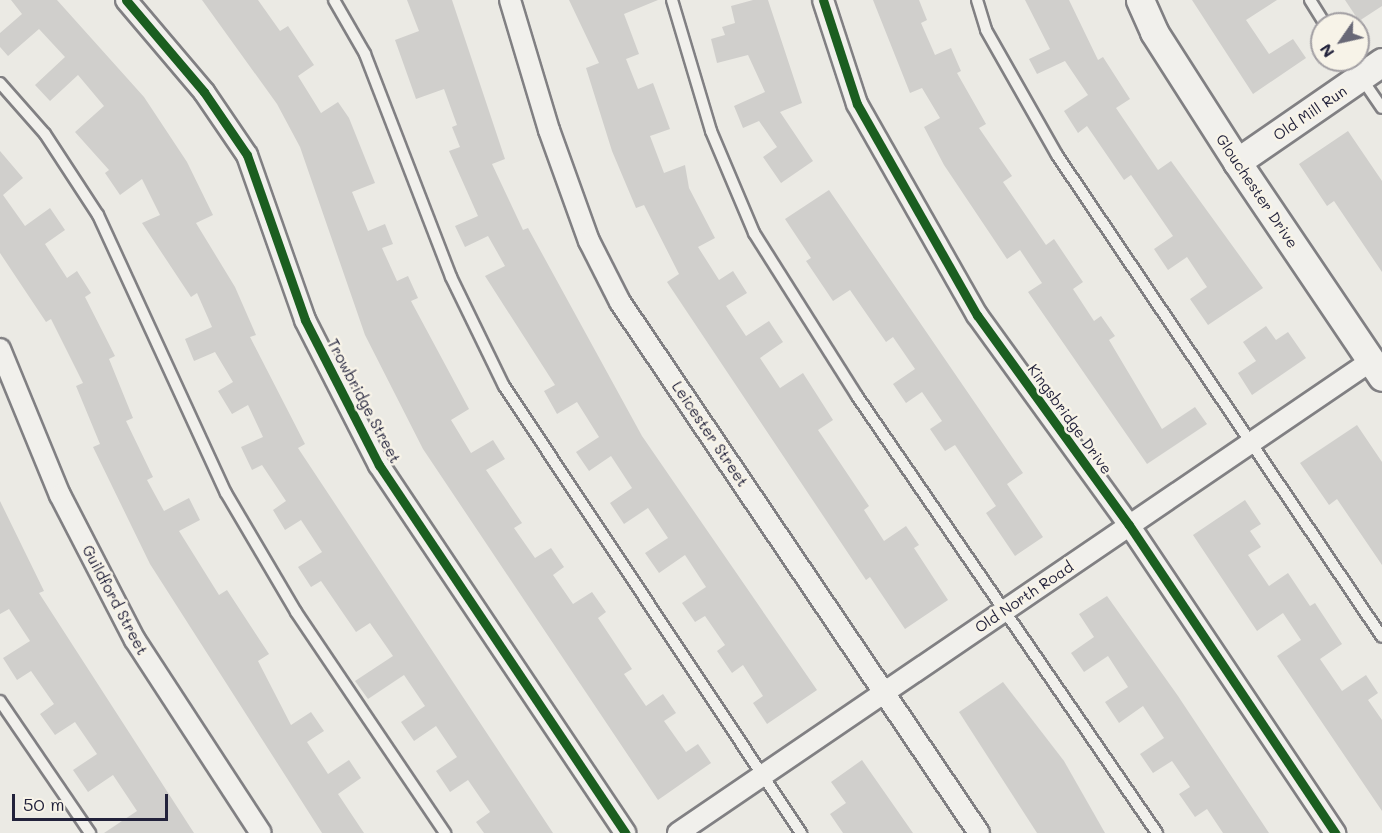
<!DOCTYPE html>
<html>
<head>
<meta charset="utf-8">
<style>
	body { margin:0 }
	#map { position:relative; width:1382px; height:833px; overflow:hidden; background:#ebeae4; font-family:Mali,sans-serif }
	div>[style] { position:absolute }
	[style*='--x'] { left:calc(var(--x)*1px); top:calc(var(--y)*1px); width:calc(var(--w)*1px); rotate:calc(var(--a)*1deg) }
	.building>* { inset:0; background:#d0cfcc }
	.roads { filter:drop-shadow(2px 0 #818083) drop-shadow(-2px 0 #818083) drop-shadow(0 2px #818083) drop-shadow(0 -2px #818083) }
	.lane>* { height:10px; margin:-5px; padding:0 5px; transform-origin:5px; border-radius:5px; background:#f1f0ec }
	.street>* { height:20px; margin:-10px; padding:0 10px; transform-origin:10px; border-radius:10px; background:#f1f0ec }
	.secondary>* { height:27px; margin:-13.5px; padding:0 13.5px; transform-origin:13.5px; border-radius:13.5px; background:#f1f0ec }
	.cycleway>* { height:9px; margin:-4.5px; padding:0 4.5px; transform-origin:4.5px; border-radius:4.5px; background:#1b5e20 }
	span { translate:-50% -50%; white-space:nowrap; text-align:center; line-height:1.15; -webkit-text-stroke:5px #f7f3e8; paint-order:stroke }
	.street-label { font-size:15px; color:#22223b }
	.north { position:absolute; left:1310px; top:12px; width:60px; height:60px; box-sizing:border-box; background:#f7f3e8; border:2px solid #a29fa3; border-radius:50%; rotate:236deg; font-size:16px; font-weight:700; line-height:24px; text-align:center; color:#22223b }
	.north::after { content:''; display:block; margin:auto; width:21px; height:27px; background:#686876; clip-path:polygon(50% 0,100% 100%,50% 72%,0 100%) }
	.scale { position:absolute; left:12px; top:794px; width:156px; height:27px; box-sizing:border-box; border:3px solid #22223b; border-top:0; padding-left:8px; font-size:18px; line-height:21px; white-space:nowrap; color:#22223b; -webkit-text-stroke:4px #f7f3e8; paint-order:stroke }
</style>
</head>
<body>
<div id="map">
	<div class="building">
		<div style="clip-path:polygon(11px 0,57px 0,144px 97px,187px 162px,213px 215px,196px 223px,235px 287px,256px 335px,250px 337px,305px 444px,298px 448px,553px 833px,484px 833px,476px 822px,490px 812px,468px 780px,450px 792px,436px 771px,457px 757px,436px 726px,414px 741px,401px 722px,425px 706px,404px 675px,368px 699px,355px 681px,393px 656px,370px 623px,356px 632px,321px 581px,311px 587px,298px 567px,322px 552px,301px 520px,285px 530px,273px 510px,286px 501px,262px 465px,252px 470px,241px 447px,263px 437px,248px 405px,232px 414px,218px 391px,233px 382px,215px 352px,194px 361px,185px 339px,212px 327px,197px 293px,191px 297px,142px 223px,160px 215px,142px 179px,120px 195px,105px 173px,109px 170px,75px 132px,104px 106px,78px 75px,50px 101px,35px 85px,65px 57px,39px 29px,8px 56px,0 47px,0 33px,22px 14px)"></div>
		<div style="clip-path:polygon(202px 0,258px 0,280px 31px,288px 26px,314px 65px,298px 76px,321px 113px,338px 102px,349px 118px,375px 183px,352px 192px,368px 231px,385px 224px,393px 244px,382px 248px,397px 281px,408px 276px,418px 298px,411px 301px,469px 409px,451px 420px,471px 453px,493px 440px,505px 459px,486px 470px,522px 523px,514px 528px,535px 558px,551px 548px,564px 567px,553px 575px,573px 604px,592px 592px,606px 612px,598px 618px,632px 669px,624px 674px,646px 706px,663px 694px,676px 713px,664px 721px,686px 752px,698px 744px,711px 763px,658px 800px,423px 449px,365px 335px,300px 147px,277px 104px)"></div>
		<div style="clip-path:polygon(407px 0,452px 0,505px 159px,492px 164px,523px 230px,528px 228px,642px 436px,817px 690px,767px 724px,753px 703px,763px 696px,743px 665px,732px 673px,717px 651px,725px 645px,705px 616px,695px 622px,682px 603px,706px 587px,685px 555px,659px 573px,645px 553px,668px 538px,648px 508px,624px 524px,610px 503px,632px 488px,611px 456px,589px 471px,576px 452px,599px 437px,577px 402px,557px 414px,544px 391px,555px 385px,485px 276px,505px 266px,488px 236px,465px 247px,455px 226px,478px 216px,449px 151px,460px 147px,452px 127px,457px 125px,444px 89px,416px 99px,395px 40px,419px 31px)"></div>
		<div style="clip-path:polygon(569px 0,658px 0,624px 14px,639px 54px,626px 59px,638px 89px,653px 83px,670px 129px,650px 136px,664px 173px,685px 165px,689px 188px,715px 238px,698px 247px,719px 280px,733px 271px,747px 293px,726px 306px,746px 336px,769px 321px,783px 342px,760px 358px,780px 388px,803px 373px,833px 420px,818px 430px,869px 506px,864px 510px,884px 541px,906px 526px,919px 545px,914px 548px,948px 600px,905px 629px,870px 577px,866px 580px,667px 282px,679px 274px,644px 205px,636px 208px,612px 151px,586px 68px,599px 63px)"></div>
		<div style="clip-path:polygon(753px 0,768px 0,802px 103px,780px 112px,813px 161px,781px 183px,763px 157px,777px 147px,759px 121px,743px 128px,734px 106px,765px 92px,748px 55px,717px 63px,711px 39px,725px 35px,722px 27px,735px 23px,731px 6px)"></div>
		<div style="clip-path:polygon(873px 0,919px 0,927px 20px,921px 23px,935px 55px,951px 48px,961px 71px,957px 73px,986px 124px,979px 128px,1012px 176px,1003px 182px,1046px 245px,1054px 239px,1083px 282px,1073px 289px,1094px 321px,1101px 316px,1115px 336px,1109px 340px,1162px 429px,1195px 407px,1207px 424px,1147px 464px,1028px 292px,1042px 283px,1020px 250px,1007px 259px,944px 165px,924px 127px,940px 118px,922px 88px,910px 93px)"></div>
		<div style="clip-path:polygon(1025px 0,1069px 0,1098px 60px,1103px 57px,1130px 99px,1116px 108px,1158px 170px,1171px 161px,1263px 288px,1208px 325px,1190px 299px,1207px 287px,1187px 257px,1168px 270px,1154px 249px,1173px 236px,1131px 175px,1124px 180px,1087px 126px,1078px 133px,1064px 111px,1088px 95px,1065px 61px,1037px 74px,1029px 59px,1050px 49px)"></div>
		<div style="clip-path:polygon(1192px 0,1277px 0,1246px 20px,1269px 54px,1293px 39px,1306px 58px,1253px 94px)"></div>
		<div style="clip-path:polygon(1345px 0,1382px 0,1382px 6px,1359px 21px)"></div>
		<div style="clip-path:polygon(1348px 131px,1382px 181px,1382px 272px,1334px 201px,1327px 206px,1299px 164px)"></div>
		<div style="clip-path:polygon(0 151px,23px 178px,3px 195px,25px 226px,50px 208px,65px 230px,45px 244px,67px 278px,77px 271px,91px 293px,85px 297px,115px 356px,109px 359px,133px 418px,126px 421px,153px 477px,147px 480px,164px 511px,189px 498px,200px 520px,179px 531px,219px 595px,227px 590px,269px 654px,258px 661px,291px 725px,311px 712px,324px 731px,307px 742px,328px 774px,349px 760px,361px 778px,338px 794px,364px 833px,322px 833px,150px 564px,93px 447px,100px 444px,76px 386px,83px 383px,51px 319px,46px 322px,0 253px)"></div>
		<div style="clip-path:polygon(829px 190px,1023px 473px,1007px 484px,1043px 537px,1015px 556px,986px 513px,996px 506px,955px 445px,945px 451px,930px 429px,942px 421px,922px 392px,906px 403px,893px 384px,915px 369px,893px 337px,886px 342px,850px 290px,833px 301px,806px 261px,811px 258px,785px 219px)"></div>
		<div style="clip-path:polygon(1266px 326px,1276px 340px,1288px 332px,1306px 358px,1252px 395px,1238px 373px,1256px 361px,1243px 342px)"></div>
		<div style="clip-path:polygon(1357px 425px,1382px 462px,1382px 565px,1337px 499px,1329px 505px,1300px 463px)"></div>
		<div style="clip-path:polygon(1245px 500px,1261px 524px,1250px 531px,1261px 547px,1248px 555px,1269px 586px,1288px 573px,1310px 606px,1315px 603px,1342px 644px,1320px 659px,1342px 691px,1366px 675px,1378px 693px,1368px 700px,1382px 720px,1382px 811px,1277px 656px,1301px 640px,1283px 613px,1257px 631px,1193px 535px)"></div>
		<div style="clip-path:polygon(0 501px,44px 591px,39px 593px,194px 833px,104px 833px,137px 811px,113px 775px,88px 792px,73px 770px,97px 754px,75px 722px,55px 735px,40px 714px,54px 704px,31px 671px,17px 680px,3px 658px,30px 641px,9px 609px,0 614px)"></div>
		<div style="clip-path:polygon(1107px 596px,1178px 696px,1269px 833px,1223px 833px,1207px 809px,1195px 817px,1179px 794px,1190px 787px,1172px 761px,1153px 773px,1140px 754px,1164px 738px,1143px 706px,1119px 723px,1105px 702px,1128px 687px,1108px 656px,1084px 672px,1071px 653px,1094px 637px,1079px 614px)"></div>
		<div style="clip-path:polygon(1003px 682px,1064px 761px,1105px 833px,1037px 833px,959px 712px)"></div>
		<div style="clip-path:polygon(862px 760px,913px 833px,843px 833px,830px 814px,846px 803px,831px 782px)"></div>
	</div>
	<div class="roads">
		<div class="lane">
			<div style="--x:334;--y:0;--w:62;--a:60.1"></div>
			<div style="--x:365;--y:54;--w:239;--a:68.9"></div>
			<div style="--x:451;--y:277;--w:121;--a:64.1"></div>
			<div style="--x:504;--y:386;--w:537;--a:56.4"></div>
			<div style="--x:672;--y:0;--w:137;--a:73.4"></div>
			<div style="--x:711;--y:131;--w:111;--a:67.1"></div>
			<div style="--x:754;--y:233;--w:193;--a:57.7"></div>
			<div style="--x:857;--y:396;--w:530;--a:55.53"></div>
			<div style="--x:977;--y:0;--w:31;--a:73"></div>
			<div style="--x:986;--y:30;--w:144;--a:60.4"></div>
			<div style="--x:1057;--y:155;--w:581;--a:56.01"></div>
			<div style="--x:1310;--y:0;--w:28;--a:58"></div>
			<div style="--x:1349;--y:60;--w:58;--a:55.5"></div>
			<div style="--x:0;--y:83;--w:68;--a:48.6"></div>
			<div style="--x:45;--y:134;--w:97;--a:56.8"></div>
			<div style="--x:98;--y:215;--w:306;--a:65.3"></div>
			<div style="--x:226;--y:493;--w:138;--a:59.5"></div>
			<div style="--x:296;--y:612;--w:267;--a:56"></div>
			<div style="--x:0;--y:701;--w:160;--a:55.7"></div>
		</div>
		<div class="street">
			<div style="--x:126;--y:0;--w:121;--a:49.7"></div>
			<div style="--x:204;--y:92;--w:76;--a:55.7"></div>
			<div style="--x:247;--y:155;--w:175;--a:70.6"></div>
			<div style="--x:305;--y:320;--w:163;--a:63"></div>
			<div style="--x:379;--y:465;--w:443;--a:56.2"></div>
			<div style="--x:510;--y:0;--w:136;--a:73.3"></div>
			<div style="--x:549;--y:130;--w:118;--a:70.2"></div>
			<div style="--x:589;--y:241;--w:68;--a:63.1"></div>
			<div style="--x:620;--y:302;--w:641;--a:55.94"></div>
			<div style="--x:823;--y:0;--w:109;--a:71.9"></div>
			<div style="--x:857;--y:104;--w:243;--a:60.4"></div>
			<div style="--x:977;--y:315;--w:259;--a:54.1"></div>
			<div style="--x:1129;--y:525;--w:371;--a:56.2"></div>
			<div style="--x:0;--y:349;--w:158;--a:67.7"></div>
			<div style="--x:60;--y:495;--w:163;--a:62.7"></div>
			<div style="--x:135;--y:640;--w:230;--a:56.9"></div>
			<div style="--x:678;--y:833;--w:838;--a:-34.26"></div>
		</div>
		<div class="secondary">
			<div style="--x:1140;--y:0;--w:35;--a:66"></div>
			<div style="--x:1154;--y:32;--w:154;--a:57.4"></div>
			<div style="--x:1237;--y:162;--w:259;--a:56"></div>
			<div style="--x:1237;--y:162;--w:176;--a:-34.6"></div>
		</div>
	</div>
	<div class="cycleway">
		<div style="--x:126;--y:0;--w:121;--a:49.7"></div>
		<div style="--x:204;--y:92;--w:76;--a:55.7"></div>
		<div style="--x:247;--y:155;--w:175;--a:70.6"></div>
		<div style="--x:305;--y:320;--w:163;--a:63"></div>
		<div style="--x:379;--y:465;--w:443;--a:56.2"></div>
		<div style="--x:823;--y:0;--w:109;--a:71.9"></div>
		<div style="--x:857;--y:104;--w:243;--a:60.4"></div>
		<div style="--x:977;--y:315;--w:259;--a:54.1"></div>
		<div style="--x:1129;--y:525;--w:371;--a:56.2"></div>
	</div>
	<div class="street-label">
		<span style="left:1310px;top:113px;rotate:-34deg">Old Mill Run</span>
		<span style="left:1257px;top:191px;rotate:56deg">Glouchester Drive</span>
		<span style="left:364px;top:401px;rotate:62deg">Trowbridge Street</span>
		<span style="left:1070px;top:419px;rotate:54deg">Kingsbridge Drive</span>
		<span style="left:710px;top:434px;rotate:56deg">Leicester Street</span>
		<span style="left:1024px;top:597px;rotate:-34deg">Old North Road</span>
		<span style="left:115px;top:600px;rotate:62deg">Guildford Street</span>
	</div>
	<div class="north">N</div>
	<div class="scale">50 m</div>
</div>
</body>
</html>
